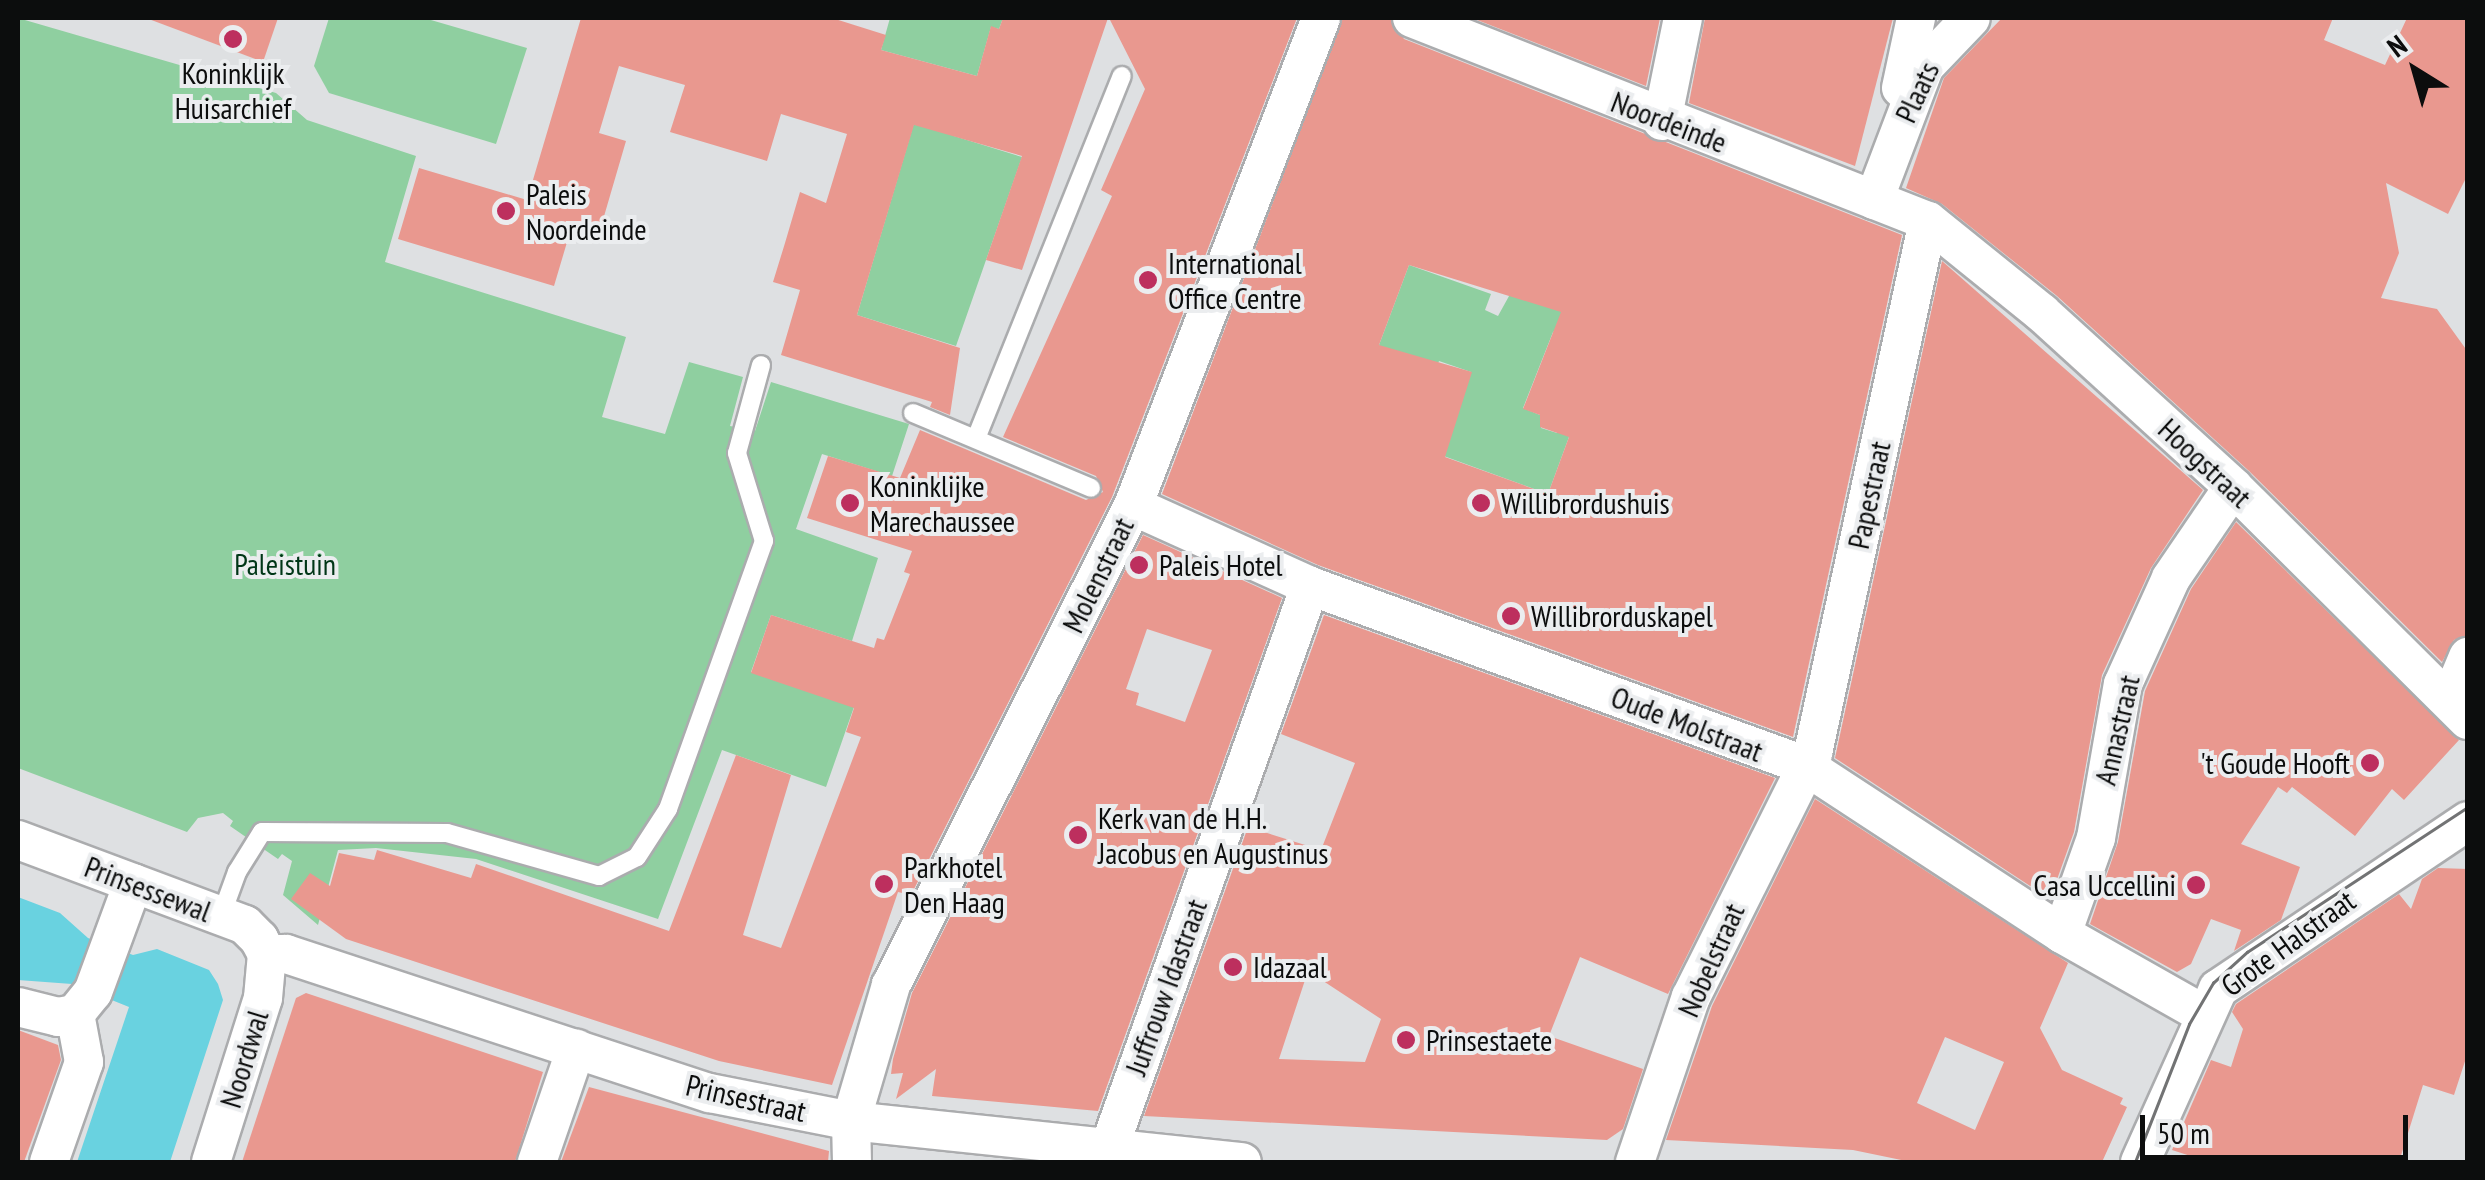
<!DOCTYPE html>
<html>
<head>
<meta charset="utf-8">
<style>
	body { margin:0 }
	#map { position:relative; width:2485px; height:1180px; overflow:hidden; background:#dee0e2; font-family:"PT Sans Narrow",sans-serif }
	div>[style] { position:absolute }
	[style*='--x'] { left:calc(var(--x)*1px); top:calc(var(--y)*1px); width:calc(var(--w)*1px); rotate:calc(var(--a)*1deg) }
	.green>* { inset:0; background:#8fcfa0 }
	.water>* { inset:0; background:#69d2e0 }
	.building>* { inset:0; background:#e9988f }
	.roads { filter:drop-shadow(2px 0 #abacae) drop-shadow(-2px 0 #abacae) drop-shadow(0 2px #abacae) drop-shadow(0 -2px #abacae) }
	.lane>* { height:18px; margin:-9px; padding:0 9px; transform-origin:9px; border-radius:9px; background:#fff }
	.street>* { height:38px; margin:-19px; padding:0 19px; transform-origin:19px; border-radius:19px; background:#fff }
	.tram>* { height:2.5px; margin:-1.25px; padding:0 1.25px; transform-origin:1.25px; border-radius:1.25px; background:#727374 }
	.dots>* { width:28px; height:28px; translate:-50% -50%; box-sizing:border-box; border:5px solid #ebedef; border-radius:50% }
	span { translate:-50% -50%; white-space:nowrap; text-align:center; line-height:1.15; -webkit-text-stroke:8px #ebedef; paint-order:stroke }
	.poi-label { font-size:30px; color:#0c0d0d }
	.left { translate:0 -50%; text-align:left }
	.right { translate:-100% -50%; text-align:right }
	.street-label { font-size:30px; color:#0c0d0d }
	.park-label { font-size:30px; color:#003617 }
	.frame { position:absolute; inset:0; border:20px solid #0c0d0d; pointer-events:none }
	.north { position:absolute; left:2365px; top:20px; width:100px; height:100px; -webkit-text-stroke:8px #ebedef; paint-order:stroke; rotate:323deg; font-size:28px; font-weight:700; line-height:40px; text-align:center; color:#0c0d0d }
	.north::after { content:''; display:block; margin:auto; width:35px; height:45px; background:#0c0d0d; clip-path:polygon(50% 0,100% 100%,50% 72%,0 100%) }
	.scale { position:absolute; left:2140px; top:1115px; width:268px; height:45px; box-sizing:border-box; border:5px solid #0c0d0d; border-top:0; padding-left:12px; font-size:30px; line-height:35px; white-space:nowrap; color:#0c0d0d; -webkit-text-stroke:8px #ebedef; paint-order:stroke }
</style>
</head>
<body>
<div id="map">
	<div class="green">
		<div style="clip-path:polygon(18px 18px,276px 93px,307px 120px,416px 156px,385px 262px,626px 337px,602px 417px,665px 434px,689px 362px,743px 377px,730px 426px,755px 431px,771px 382px,909px 424px,892px 476px,822px 454px,796px 529px,878px 558px,852px 641px,771px 615px,751px 672px,854px 707px,826px 787px,722px 750px,658px 919px,476px 859px,376px 848px,338px 850px,318px 925px,283px 895px,292px 861px,282px 854px,278px 859px,230px 826px,233px 821px,223px 813px,198px 818px,187px 832px,18px 768px)"></div>
		<div style="clip-path:polygon(329px 18px,424px 18px,527px 48px,496px 144px,329px 93px,314px 66px)"></div>
		<div style="clip-path:polygon(890px 18px,1003px 18px,999px 29px,991px 27px,977px 76px,881px 50px)"></div>
		<div style="clip-path:polygon(917px 113px,954px 136px,1022px 157px,956px 346px,857px 315px)"></div>
		<div style="clip-path:polygon(1409px 265px,1491px 294px,1485px 310px,1498px 316px,1514px 287px,1618px 288px,1553px 332px,1523px 408px,1540px 415px,1541px 428px,1557px 433px,1564px 423px,1573px 426px,1548px 494px,1441px 455px,1471px 372px,1439px 361px,1415px 419px,1379px 345px)"></div>
	</div>
	<div class="water">
		<div style="clip-path:polygon(18px 897px,60px 913px,88px 938px,133px 955px,157px 949px,209px 970px,218px 984px,223px 1000px,170px 1162px,77px 1162px,129px 1007px,72px 984px,18px 980px)"></div>
	</div>
	<div class="building">
		<div style="clip-path:polygon(146px 18px,278px 18px,263px 62px)"></div>
		<div style="clip-path:polygon(581px 18px,832px 18px,886px 35px,881px 50px,977px 76px,991px 26px,999px 29px,1003px 18px,1108px 18px,1022px 270px,986px 260px,1022px 156px,914px 125px,857px 315px,960px 348px,950px 415px,930px 407px,932px 402px,781px 355px,800px 290px,773px 282px,785px 243px,800px 192px,826px 203px,847px 134px,781px 114px,767px 161px,670px 132px,685px 85px,619px 66px,599px 133px,626px 141px,600px 230px,573px 222px,554px 286px,398px 239px,419px 168px,527px 200px)"></div>
		<div style="clip-path:polygon(1109px 18px,1297px 18px,1112px 497px,911px 895px,898px 892px,832px 1085px,719px 1061px,346px 939px,291px 899px,310px 873px,330px 886px,339px 853px,374px 860px,377px 850px,471px 878px,476px 864px,669px 931px,736px 755px,791px 775px,743px 935px,781px 948px,861px 737px,846px 732px,854px 708px,751px 673px,771px 615px,874px 648px,877px 638px,884px 640px,910px 574px,904px 572px,912px 551px,807px 518px,828px 456px,900px 478px,920px 430px,1086px 500px,1103px 492px,1096px 476px,1003px 437px,1112px 196px,1101px 190px,1145px 89px)"></div>
		<div style="clip-path:polygon(evenodd,1343px 18px,1390px 18px,1404px 39px,1902px 235px,1793px 737px,1318px 565px,1162px 494px,1343px 18px,1409px 265px,1561px 312px,1523px 409px,1540px 415px,1540px 427px,1569px 437px,1548px 494px,1445px 457px,1472px 372px,1379px 345px,1409px 265px)"></div>
		<div style="clip-path:polygon(1472px 18px,1660px 18px,1646px 86px)"></div>
		<div style="clip-path:polygon(1705px 18px,1893px 18px,1855px 166px,1689px 103px)"></div>
		<div style="clip-path:polygon(2002px 18px,2333px 18px,2324px 40px,2385px 65px,2407px 18px,2468px 18px,2468px 174px,2448px 214px,2386px 183px,2399px 253px,2381px 298px,2437px 309px,2468px 352px,2468px 635px,2454px 640px,2442px 662px,2249px 471px,2057px 296px,1942px 204px,1906px 188px,1944px 78px)"></div>
		<div style="clip-path:polygon(1942px 261px,2203px 490px,2151px 568px,2102px 675px,2074px 832px,2050px 899px,1835px 758px)"></div>
		<div style="clip-path:polygon(2236px 522px,2459px 740px,2404px 800px,2392px 789px,2355px 836px,2292px 787px,2287px 793px,2278px 787px,2241px 844px,2300px 867px,2281px 920px,2234px 951px,2241px 930px,2211px 919px,2191px 964px,2177px 972px,2090px 924px,2118px 842px,2145px 691px,2191px 589px)"></div>
		<div style="clip-path:polygon(evenodd,1143px 535px,1282px 598px,1098px 1111px,932px 1096px,936px 1069px,896px 1099px,903px 1073px,891px 1074px,893px 1059px,912px 993px,1143px 535px,1147px 629px,1212px 650px,1185px 722px,1136px 705px,1139px 693px,1126px 689px,1147px 629px)"></div>
		<div style="clip-path:polygon(evenodd,1324px 615px,1775px 778px,1668px 994px,1580px 957px,1549px 1036px,1643px 1069px,1623px 1129px,1607px 1140px,1144px 1116px,1248px 827px,1321px 850px,1355px 763px,1281px 734px,1324px 615px,1308px 971px,1381px 1019px,1365px 1062px,1279px 1059px,1308px 971px)"></div>
		<div style="clip-path:polygon(evenodd,1815px 799px,2068px 963px,2040px 1028px,2062px 1070px,2123px 1098px,2120px 1104px,2127px 1107px,2102px 1162px,1911px 1162px,1853px 1150px,1666px 1140px,1712px 1006px,1815px 799px,1945px 1037px,2004px 1062px,1975px 1130px,1917px 1103px,1945px 1037px)"></div>
		<div style="clip-path:polygon(2438px 868px,2468px 869px,2468px 1052px,2454px 1095px,2423px 1085px,2399px 1162px,2209px 1162px,2172px 1150px,2211px 1060px,2231px 1067px,2243px 1029px,2232px 1012px,2236px 1004px,2399px 894px,2411px 909px,2422px 879px)"></div>
		<div style="clip-path:polygon(306px 993px,543px 1072px,515px 1162px,242px 1162px,296px 998px)"></div>
		<div style="clip-path:polygon(18px 1030px,58px 1045px,61px 1060px,24px 1162px,18px 1162px)"></div>
		<div style="clip-path:polygon(589px 1087px,829px 1151px,828px 1162px,561px 1162px)"></div>
	</div>
	<div class="roads">
		<div class="lane">
			<div style="--x:913;--y:413;--w:193;--a:22.8"></div>
			<div style="--x:977;--y:436;--w:388;--a:-68.1"></div>
			<div style="--x:221;--y:916;--w:47;--a:-70"></div>
			<div style="--x:237;--y:872;--w:47;--a:-58"></div>
			<div style="--x:262;--y:832;--w:185;--a:0.3"></div>
			<div style="--x:447;--y:833;--w:158;--a:15.8"></div>
			<div style="--x:599;--y:876;--w:42;--a:-26.6"></div>
			<div style="--x:637;--y:857;--w:57;--a:-57.1"></div>
			<div style="--x:668;--y:809;--w:285;--a:-70.3"></div>
			<div style="--x:764;--y:541;--w:92;--a:-107.1"></div>
			<div style="--x:737;--y:453;--w:91;--a:-74.7"></div>
		</div>
		<div class="street">
			<div style="--x:1412;--y:18;--w:554;--a:21.48"></div>
			<div style="--x:1928;--y:221;--w:146;--a:38.9"></div>
			<div style="--x:2042;--y:313;--w:258;--a:42.3"></div>
			<div style="--x:2233;--y:487;--w:331;--a:44.8"></div>
			<div style="--x:1901;--y:88;--w:72;--a:-77.9"></div>
			<div style="--x:1662;--y:121;--w:105;--a:-78.5"></div>
			<div style="--x:1874;--y:200;--w:143;--a:-69.2"></div>
			<div style="--x:1925;--y:66;--w:66;--a:-46.2"></div>
			<div style="--x:1133;--y:506;--w:194;--a:24.3"></div>
			<div style="--x:1310;--y:586;--w:525;--a:19.92"></div>
			<div style="--x:1804;--y:765;--w:308;--a:33.2"></div>
			<div style="--x:2062;--y:934;--w:164;--a:29.5"></div>
			<div style="--x:2450;--y:700;--w:47;--a:-67.3"></div>
			<div style="--x:18;--y:840;--w:242;--a:20.5"></div>
			<div style="--x:245;--y:925;--w:20;--a:45"></div>
			<div style="--x:259;--y:939;--w:17;--a:62"></div>
			<div style="--x:267;--y:954;--w:44;--a:95.2"></div>
			<div style="--x:263;--y:998;--w:172;--a:107.6"></div>
			<div style="--x:2062;--y:934;--w:102;--a:-70.5"></div>
			<div style="--x:2096;--y:838;--w:156;--a:-80.1"></div>
			<div style="--x:2123;--y:684;--w:116;--a:-65.6"></div>
			<div style="--x:2171;--y:578;--w:110;--a:-55.7"></div>
			<div style="--x:267;--y:954;--w:19;--a:0"></div>
			<div style="--x:286;--y:954;--w:446;--a:18.2"></div>
			<div style="--x:710;--y:1093;--w:144;--a:11.2"></div>
			<div style="--x:851;--y:1121;--w:393;--a:6"></div>
			<div style="--x:18;--y:1007;--w:41;--a:14"></div>
			<div style="--x:58;--y:1017;--w:17;--a:-10"></div>
			<div style="--x:75;--y:1014;--w:28;--a:-51"></div>
			<div style="--x:93;--y:992;--w:116;--a:-69.8"></div>
			<div style="--x:49;--y:1162;--w:106;--a:-70.7"></div>
			<div style="--x:84;--y:1062;--w:49;--a:-100.6"></div>
			<div style="--x:537;--y:1162;--w:120;--a:-71"></div>
			<div style="--x:852;--y:1162;--w:41;--a:-91.4"></div>
			<div style="--x:851;--y:1121;--w:142;--a:-73.6"></div>
			<div style="--x:891;--y:985;--w:537;--a:-63.2"></div>
			<div style="--x:1133;--y:506;--w:523;--a:-68.93"></div>
			<div style="--x:1104;--y:1162;--w:612;--a:-70.32"></div>
			<div style="--x:1635;--y:1162;--w:174;--a:-71.3"></div>
			<div style="--x:1691;--y:997;--w:273;--a:-63.4"></div>
			<div style="--x:1813;--y:753;--w:544;--a:-77.8"></div>
			<div style="--x:2140;--y:1162;--w:190;--a:-65.7"></div>
			<div style="--x:2218;--y:989;--w:301;--a:-33.9"></div>
		</div>
	</div>
	<div class="tram">
		<div style="--x:2135;--y:1162;--w:148;--a:-68.6"></div>
		<div style="--x:2189;--y:1024;--w:48;--a:-59.7"></div>
		<div style="--x:2213;--y:983;--w:46;--a:-42.4"></div>
		<div style="--x:2247;--y:952;--w:264;--a:-33.3"></div>
	</div>
	<div class="dots">
		<div style="left:233px;top:39px;background:#bd2f5e"></div>
		<div style="left:506px;top:211px;background:#bd2f5e"></div>
		<div style="left:1148px;top:280px;background:#bd2f5e"></div>
		<div style="left:850px;top:503px;background:#bd2f5e"></div>
		<div style="left:1481px;top:503px;background:#bd2f5e"></div>
		<div style="left:1139px;top:565px;background:#bd2f5e"></div>
		<div style="left:1511px;top:616px;background:#bd2f5e"></div>
		<div style="left:2370px;top:763px;background:#bd2f5e"></div>
		<div style="left:1078px;top:835px;background:#bd2f5e"></div>
		<div style="left:884px;top:884px;background:#bd2f5e"></div>
		<div style="left:2196px;top:885px;background:#bd2f5e"></div>
		<div style="left:1233px;top:967px;background:#bd2f5e"></div>
		<div style="left:1406px;top:1040px;background:#bd2f5e"></div>
	</div>
	<div class="poi-label">
		<span style="left:233px;top:90px">Koninklijk<br>Huisarchief</span>
		<span class="left" style="left:526px;top:211px">Paleis<br>Noordeinde</span>
		<span class="left" style="left:1168px;top:280px">International<br>Office Centre</span>
		<span class="left" style="left:870px;top:503px">Koninklijke<br>Marechaussee</span>
		<span class="left" style="left:1501px;top:503px">Willibrordushuis</span>
		<span class="left" style="left:1159px;top:565px">Paleis Hotel</span>
		<span class="left" style="left:1531px;top:616px">Willibrorduskapel</span>
		<span class="right" style="left:2350px;top:763px">'t Goude Hooft</span>
		<span class="left" style="left:1098px;top:835px">Kerk van de H.H.<br>Jacobus en Augustinus</span>
		<span class="left" style="left:904px;top:884px">Parkhotel<br>Den Haag</span>
		<span class="right" style="left:2176px;top:885px">Casa Uccellini</span>
		<span class="left" style="left:1253px;top:967px">Idazaal</span>
		<span class="left" style="left:1426px;top:1040px">Prinsestaete</span>
	</div>
	<div class="street-label">
		<span style="left:1917px;top:92px;rotate:-65deg">Plaats</span>
		<span style="left:1669px;top:122px;rotate:21deg">Noordeinde</span>
		<span style="left:2205px;top:463px;rotate:43deg">Hoogstraat</span>
		<span style="left:1869px;top:495px;rotate:-78deg">Papestraat</span>
		<span style="left:1098px;top:575px;rotate:-64deg">Molenstraat</span>
		<span style="left:1687px;top:724px;rotate:21deg">Oude Molstraat</span>
		<span style="left:2117px;top:730px;rotate:-77deg">Annastraat</span>
		<span style="left:148px;top:889px;rotate:21deg">Prinsessewal</span>
		<span style="left:2288px;top:943px;rotate:-36deg">Grote Halstraat</span>
		<span style="left:1711px;top:960px;rotate:-66deg">Nobelstraat</span>
		<span style="left:1166px;top:987px;rotate:-70deg">Juffrouw Idastraat</span>
		<span style="left:244px;top:1059px;rotate:-73deg">Noordwal</span>
		<span style="left:746px;top:1098px;rotate:13deg">Prinsestraat</span>
	</div>
	<div class="park-label">
		<span style="left:285px;top:564px">Paleistuin</span>
	</div>
	<div class="frame"></div>
	<div class="north">N</div>
	<div class="scale">50 m</div>
</div>
</body>
</html>
